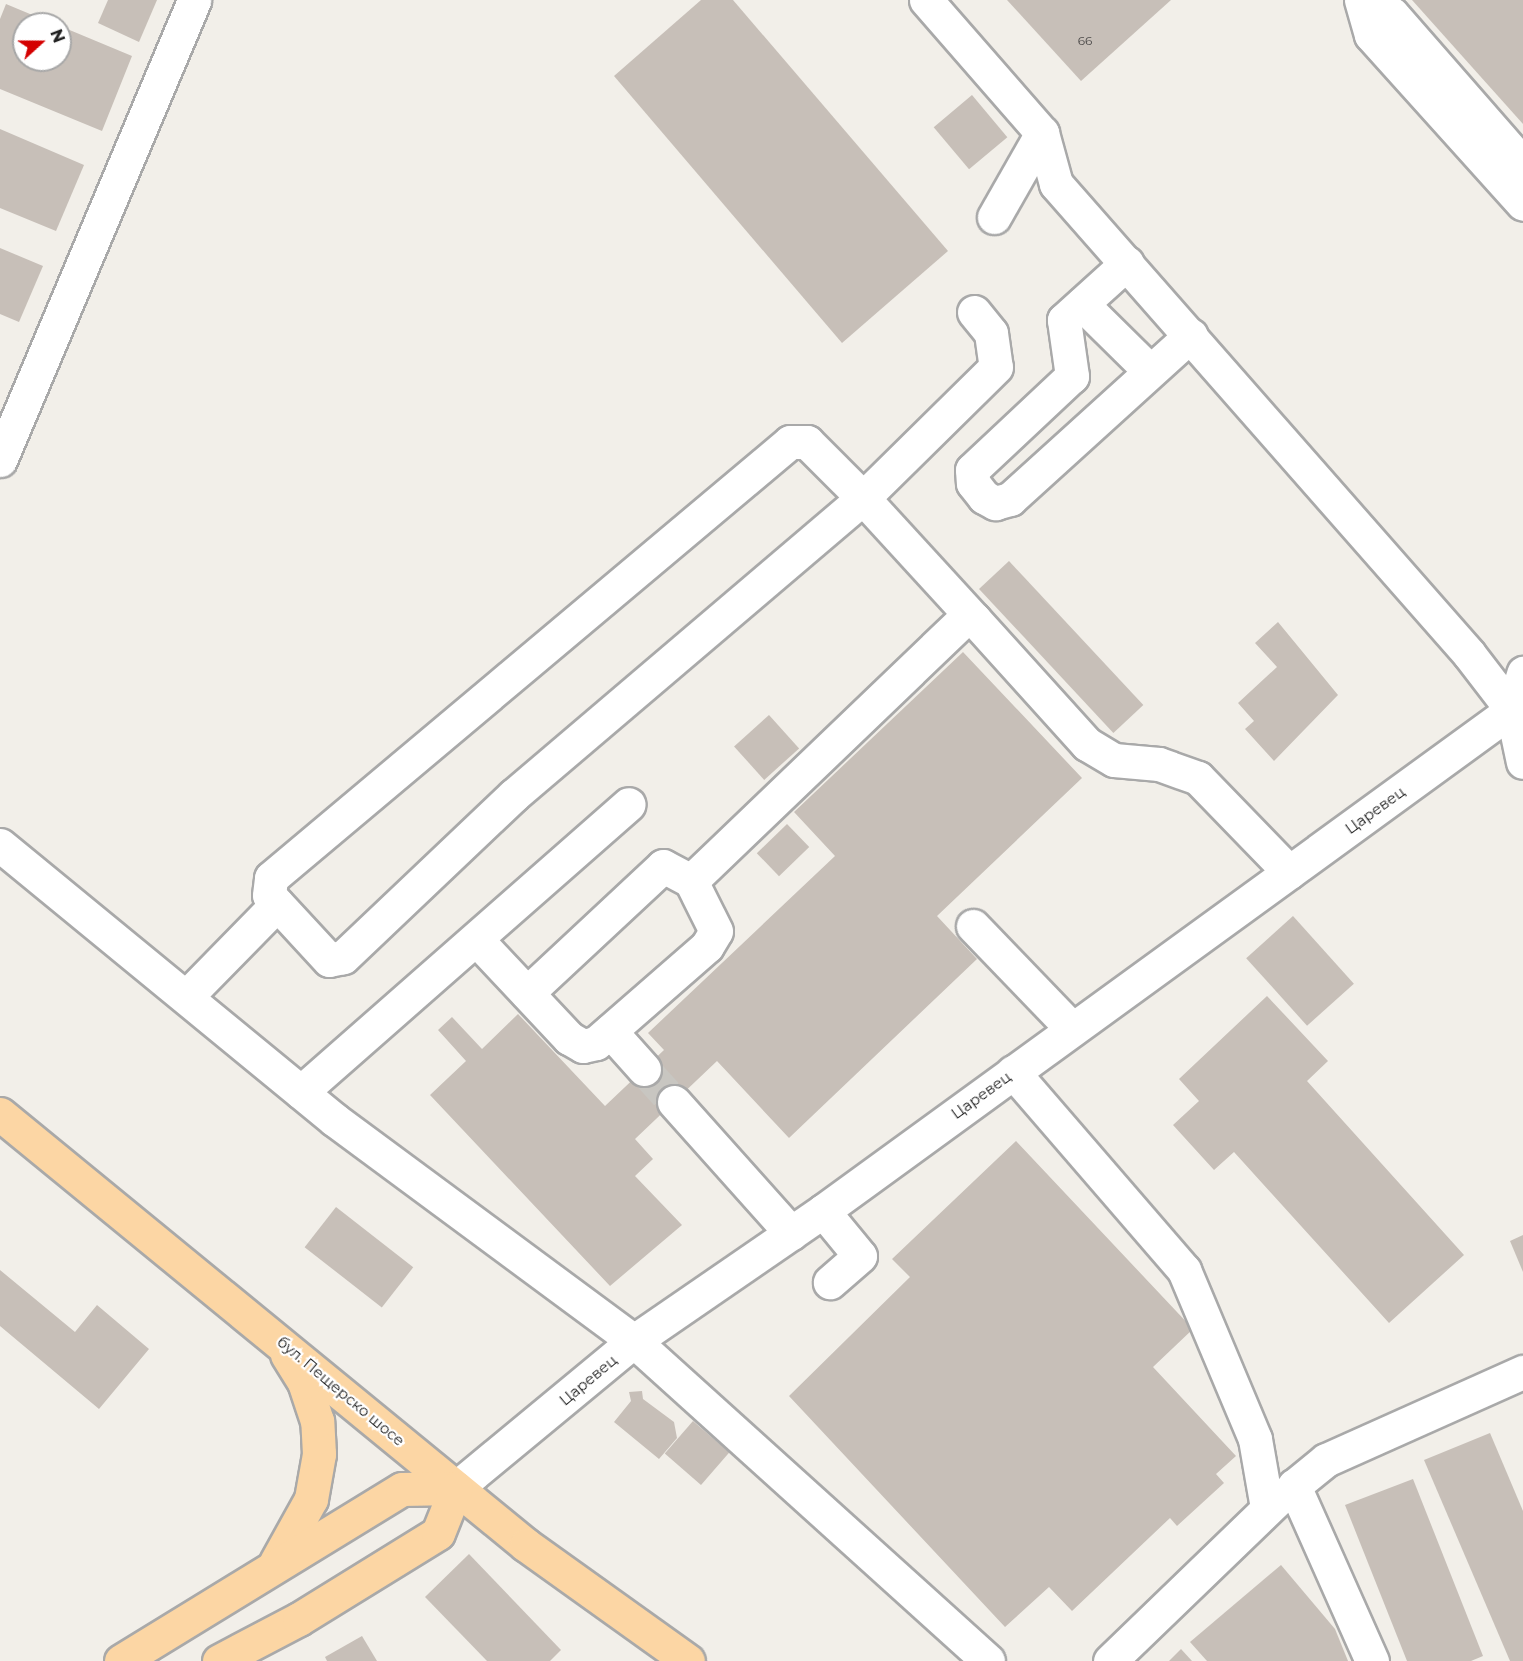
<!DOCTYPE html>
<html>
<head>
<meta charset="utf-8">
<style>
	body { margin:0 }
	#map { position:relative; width:1523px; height:1661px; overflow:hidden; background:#f2efe9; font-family:Montserrat,sans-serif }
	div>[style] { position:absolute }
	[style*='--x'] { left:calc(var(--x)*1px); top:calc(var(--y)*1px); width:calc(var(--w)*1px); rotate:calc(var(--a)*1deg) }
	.building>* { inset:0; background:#c7bfb8; transform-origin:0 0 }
	.minor-tunnel>* { height:33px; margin-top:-16.5px; transform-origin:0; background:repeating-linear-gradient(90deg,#c8c6c1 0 33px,transparent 0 49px) }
	.roads { filter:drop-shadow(2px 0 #a9a9a9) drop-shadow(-2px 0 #a9a9a9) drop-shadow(0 2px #a9a9a9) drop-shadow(0 -2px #a9a9a9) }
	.minor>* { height:33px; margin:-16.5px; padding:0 16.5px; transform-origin:16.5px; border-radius:16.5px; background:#fff }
	.major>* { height:33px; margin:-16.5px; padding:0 16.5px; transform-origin:16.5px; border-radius:16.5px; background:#fcd6a4 }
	span { translate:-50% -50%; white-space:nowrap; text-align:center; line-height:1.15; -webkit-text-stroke:4.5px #fff; paint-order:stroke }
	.number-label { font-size:12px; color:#4b4948 }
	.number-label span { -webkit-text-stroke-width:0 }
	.street-label { font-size:15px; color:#222 }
	.north { position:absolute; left:12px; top:12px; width:60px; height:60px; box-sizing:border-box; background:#fff; border:2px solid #a7a7a7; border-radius:50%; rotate:69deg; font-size:16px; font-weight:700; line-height:24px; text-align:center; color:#222 }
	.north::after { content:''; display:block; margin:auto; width:21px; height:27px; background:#d40000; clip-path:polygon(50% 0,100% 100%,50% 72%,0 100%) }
</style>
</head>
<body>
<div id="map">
	<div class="building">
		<div style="clip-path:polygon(108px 0,157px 0,139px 42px,98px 23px)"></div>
		<div style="clip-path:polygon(701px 0,733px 0,948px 251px,842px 343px,614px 76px)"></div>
		<div style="clip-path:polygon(1007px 0,1171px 0,1081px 81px)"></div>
		<div style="clip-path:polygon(1412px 0,1523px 0,1523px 124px)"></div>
		<div style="clip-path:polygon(6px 4px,54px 24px,24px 24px,24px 60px,60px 60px,60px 26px,132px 56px,102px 131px,0 89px,0 19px)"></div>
		<div style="left:972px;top:95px;width:55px;height:50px;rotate:50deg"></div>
		<div style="clip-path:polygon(0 129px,84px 165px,56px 231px,0 208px)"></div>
		<div style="clip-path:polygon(0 248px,43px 266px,19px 322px,0 314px)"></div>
		<div style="left:1009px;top:561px;width:197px;height:41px;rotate:47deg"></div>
		<div style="clip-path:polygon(1278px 622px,1338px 695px,1274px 761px,1245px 729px,1254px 721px,1238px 703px,1277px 667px,1255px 643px)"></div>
		<div style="clip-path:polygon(963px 652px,1082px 778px,937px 916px,977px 959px,789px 1138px,717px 1061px,635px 1139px,653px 1159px,635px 1176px,682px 1225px,610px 1286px,430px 1095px,466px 1061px,438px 1030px,452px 1017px,482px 1049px,518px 1014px,605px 1106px,664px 1050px,648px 1033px,835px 856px,794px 812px)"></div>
		<div style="left:769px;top:715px;width:45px;height:47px;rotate:48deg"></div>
		<div style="left:787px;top:824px;width:32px;height:42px;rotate:46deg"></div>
		<div style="left:1293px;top:916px;width:91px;height:63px;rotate:48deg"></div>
		<div style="clip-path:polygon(1267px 996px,1328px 1061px,1307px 1081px,1464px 1255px,1389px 1323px,1234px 1152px,1214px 1170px,1173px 1125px,1199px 1101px,1179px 1079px)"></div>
		<div style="clip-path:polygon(1016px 1141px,1193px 1329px,1153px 1367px,1236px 1456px,1216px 1474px,1224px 1483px,1177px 1526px,1170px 1518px,1072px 1611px,1049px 1587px,1005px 1627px,789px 1396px,910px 1277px,892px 1259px)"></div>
		<div style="left:336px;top:1207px;width:98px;height:51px;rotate:38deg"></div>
		<div style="clip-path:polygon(1523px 1235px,1523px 1272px,1510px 1241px)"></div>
		<div style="clip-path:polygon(0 1270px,75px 1332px,97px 1305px,149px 1349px,99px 1409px,0 1326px)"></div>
		<div style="clip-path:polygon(642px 1391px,643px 1399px,674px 1422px,677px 1438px,659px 1459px,614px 1422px,631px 1401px,629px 1392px)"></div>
		<div style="left:693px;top:1421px;width:48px;height:43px;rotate:41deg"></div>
		<div style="clip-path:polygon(1490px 1433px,1523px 1511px,1523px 1661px,1510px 1661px,1424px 1460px)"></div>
		<div style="clip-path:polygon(1413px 1479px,1483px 1656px,1471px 1661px,1407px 1661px,1345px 1505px)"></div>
		<div style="clip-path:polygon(469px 1554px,561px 1650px,550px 1661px,487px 1661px,425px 1597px)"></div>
		<div style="clip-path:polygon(1281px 1565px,1335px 1629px,1348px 1661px,1207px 1661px,1190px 1642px)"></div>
		<div style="clip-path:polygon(362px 1636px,377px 1661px,327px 1661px,325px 1657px)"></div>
		<div style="clip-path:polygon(1181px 1649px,1192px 1661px,1169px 1661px)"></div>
	</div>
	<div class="minor-tunnel">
		<div style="--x:644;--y:1069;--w:45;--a:47.7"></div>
	</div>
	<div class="roads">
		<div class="minor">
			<div style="--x:926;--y:0;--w:176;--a:48.9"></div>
			<div style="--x:1042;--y:133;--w:53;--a:74.6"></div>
			<div style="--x:1056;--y:184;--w:626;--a:48.69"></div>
			<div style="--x:1469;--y:654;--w:71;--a:52.5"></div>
			<div style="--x:1512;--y:710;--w:53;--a:78.1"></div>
			<div style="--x:1361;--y:0;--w:36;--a:74"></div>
			<div style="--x:1371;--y:35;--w:227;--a:48"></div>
			<div style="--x:1364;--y:0;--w:31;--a:27"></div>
			<div style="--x:1392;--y:14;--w:199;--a:48.9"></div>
			<div style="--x:994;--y:217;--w:97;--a:-60.3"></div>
			<div style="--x:1127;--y:263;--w:85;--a:137.9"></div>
			<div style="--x:1064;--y:320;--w:57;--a:81.9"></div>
			<div style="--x:1072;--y:376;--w:137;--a:136.8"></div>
			<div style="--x:972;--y:470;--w:13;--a:86"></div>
			<div style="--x:973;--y:483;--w:18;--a:52"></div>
			<div style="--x:984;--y:497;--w:13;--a:29"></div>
			<div style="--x:995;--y:503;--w:16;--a:-15"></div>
			<div style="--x:1010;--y:499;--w:244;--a:-42.2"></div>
			<div style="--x:1082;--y:304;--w:95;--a:44.6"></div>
			<div style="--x:974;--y:312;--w:27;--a:51"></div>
			<div style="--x:991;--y:333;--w:34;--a:82"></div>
			<div style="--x:996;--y:367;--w:187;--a:135.4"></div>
			<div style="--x:863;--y:498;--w:164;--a:47.5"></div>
			<div style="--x:790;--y:442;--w:17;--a:0"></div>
			<div style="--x:807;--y:442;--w:79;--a:45"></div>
			<div style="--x:863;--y:498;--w:458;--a:139.6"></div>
			<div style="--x:514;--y:795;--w:236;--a:136.5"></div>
			<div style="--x:343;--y:957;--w:14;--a:168"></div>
			<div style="--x:329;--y:960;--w:88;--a:-132.7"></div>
			<div style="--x:269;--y:895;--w:17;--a:-83"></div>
			<div style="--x:271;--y:878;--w:678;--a:-40.03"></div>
			<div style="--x:0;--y:460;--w:499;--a:-67.1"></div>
			<div style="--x:1512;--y:710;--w:39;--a:-73"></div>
			<div style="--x:0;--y:845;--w:433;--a:39.4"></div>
			<div style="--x:335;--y:1120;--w:372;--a:36.5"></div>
			<div style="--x:634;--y:1341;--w:477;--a:42.1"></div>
			<div style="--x:973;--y:926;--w:143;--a:46.1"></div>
			<div style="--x:476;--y:939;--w:136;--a:46.8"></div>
			<div style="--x:569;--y:1038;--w:16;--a:30"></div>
			<div style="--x:583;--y:1046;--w:13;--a:-13"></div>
			<div style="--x:596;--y:1043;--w:147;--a:-41.1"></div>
			<div style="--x:707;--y:946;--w:17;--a:-59"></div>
			<div style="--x:716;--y:931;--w:56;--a:-116.6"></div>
			<div style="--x:691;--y:881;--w:381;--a:-43.8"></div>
			<div style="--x:966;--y:617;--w:8;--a:14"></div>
			<div style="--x:974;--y:619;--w:169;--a:47.9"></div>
			<div style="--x:1087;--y:744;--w:31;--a:31"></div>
			<div style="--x:1114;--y:760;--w:45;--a:5.1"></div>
			<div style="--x:1159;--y:764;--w:41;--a:19.7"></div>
			<div style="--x:1198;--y:778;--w:131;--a:45.9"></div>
			<div style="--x:527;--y:993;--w:186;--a:-43"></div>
			<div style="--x:663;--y:866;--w:32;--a:28"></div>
			<div style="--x:186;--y:997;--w:130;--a:-45.6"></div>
			<div style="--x:610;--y:1031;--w:51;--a:48.2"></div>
			<div style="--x:1013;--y:1072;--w:262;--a:49.2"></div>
			<div style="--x:1184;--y:1270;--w:183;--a:67.2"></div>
			<div style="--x:1255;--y:1439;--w:70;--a:80.1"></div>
			<div style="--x:301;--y:1092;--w:436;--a:-41.3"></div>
			<div style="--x:674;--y:1102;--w:176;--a:48.2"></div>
			<div style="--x:823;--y:1211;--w:58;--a:50.6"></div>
			<div style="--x:860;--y:1256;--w:40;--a:139"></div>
			<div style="--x:456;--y:1488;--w:231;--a:-39.6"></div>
			<div style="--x:634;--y:1341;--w:229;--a:-34.5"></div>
			<div style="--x:823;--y:1211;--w:852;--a:-36.02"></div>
			<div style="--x:1512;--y:710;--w:11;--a:-10"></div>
			<div style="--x:1110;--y:1661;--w:240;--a:-44"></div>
			<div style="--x:1372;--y:1661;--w:192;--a:-114"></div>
			<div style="--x:1294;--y:1486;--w:41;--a:-39.1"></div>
			<div style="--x:1326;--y:1460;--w:216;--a:-24.1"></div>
		</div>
		<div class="major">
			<div style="--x:0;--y:1114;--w:680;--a:39.33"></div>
			<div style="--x:526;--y:1545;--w:199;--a:35.6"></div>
			<div style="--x:276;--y:1562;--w:72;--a:-60.9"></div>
			<div style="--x:311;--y:1499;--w:46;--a:-79.9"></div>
			<div style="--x:319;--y:1454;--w:33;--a:-93"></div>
			<div style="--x:317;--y:1421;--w:41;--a:-108.4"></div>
			<div style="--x:304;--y:1382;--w:32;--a:-122"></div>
			<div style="--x:121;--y:1661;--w:329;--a:-31.5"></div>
			<div style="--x:402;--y:1489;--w:54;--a:-1.1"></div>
			<div style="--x:219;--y:1661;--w:90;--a:-27.7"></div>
			<div style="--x:299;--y:1619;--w:163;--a:-31.7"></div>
			<div style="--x:438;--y:1533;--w:48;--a:-68.2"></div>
		</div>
	</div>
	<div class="number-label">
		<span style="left:1085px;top:41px">66</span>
	</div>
	<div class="street-label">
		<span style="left:1375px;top:810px;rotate:-36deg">Царевец</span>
		<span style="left:981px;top:1095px;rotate:-36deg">Царевец</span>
		<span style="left:588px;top:1380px;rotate:-40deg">Царевец</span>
		<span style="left:341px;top:1391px;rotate:40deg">бул. Пещерско шосе</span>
	</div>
	<div class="north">N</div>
</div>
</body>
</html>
